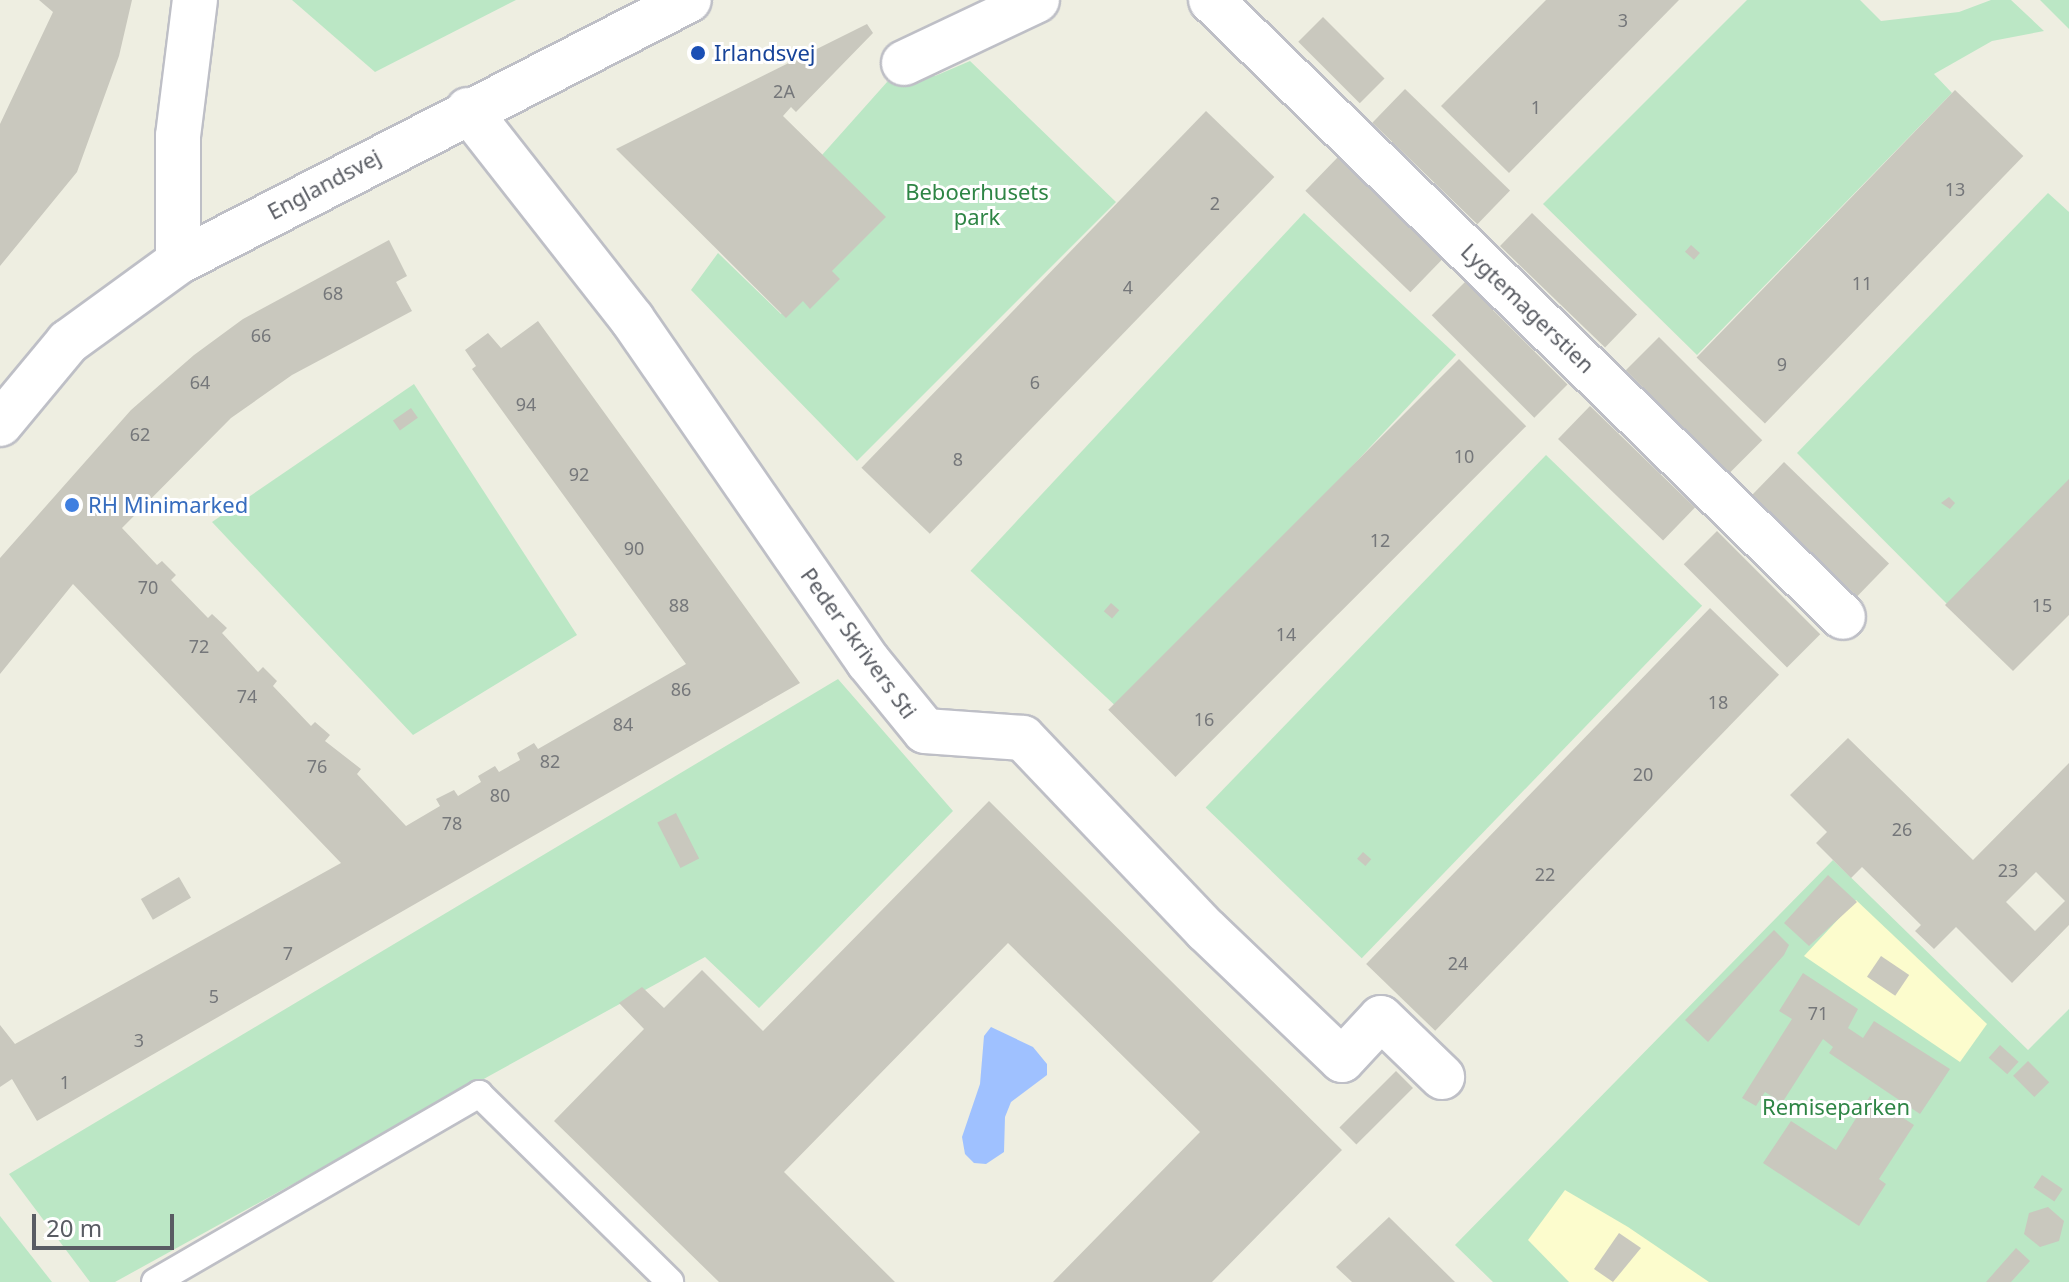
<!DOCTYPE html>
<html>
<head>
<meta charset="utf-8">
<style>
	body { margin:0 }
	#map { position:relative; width:2069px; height:1282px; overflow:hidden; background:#eeeee1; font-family:"Noto Sans",sans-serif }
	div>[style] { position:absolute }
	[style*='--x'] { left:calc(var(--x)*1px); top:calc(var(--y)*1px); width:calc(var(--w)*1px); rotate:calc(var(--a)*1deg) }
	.green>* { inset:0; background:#bbe7c5; transform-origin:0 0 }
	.sand>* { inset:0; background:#fcfccd }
	.water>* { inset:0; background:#9fc1ff }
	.building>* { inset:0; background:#c9c8be; transform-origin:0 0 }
	.roads { filter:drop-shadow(2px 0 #bebfc6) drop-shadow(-2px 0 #bebfc6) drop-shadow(0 2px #bebfc6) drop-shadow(0 -2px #bebfc6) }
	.service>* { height:26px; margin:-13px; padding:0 13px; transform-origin:13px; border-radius:13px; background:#fff }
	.minor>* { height:44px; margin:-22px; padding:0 22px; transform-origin:22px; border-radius:22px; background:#fff }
	.tertiary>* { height:44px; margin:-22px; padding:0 22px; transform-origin:22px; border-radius:22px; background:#fff }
	.dots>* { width:22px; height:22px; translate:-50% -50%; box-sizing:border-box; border:4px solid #fff; border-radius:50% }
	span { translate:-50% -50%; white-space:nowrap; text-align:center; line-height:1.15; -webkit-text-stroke:6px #fff; paint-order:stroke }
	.number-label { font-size:18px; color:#75777a }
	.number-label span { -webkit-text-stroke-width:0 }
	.transit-label { font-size:22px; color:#164399 }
	.left { translate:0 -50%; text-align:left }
	.street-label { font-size:22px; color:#595c63 }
	.park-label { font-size:22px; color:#2e8545 }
	.shop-label { font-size:22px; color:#366cbe }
	.scale { position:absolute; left:32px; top:1214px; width:142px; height:36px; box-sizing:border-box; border:4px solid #595c63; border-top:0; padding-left:10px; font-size:24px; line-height:28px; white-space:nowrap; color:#595c63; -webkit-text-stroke:6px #fff; paint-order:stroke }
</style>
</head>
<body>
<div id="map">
	<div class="green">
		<div style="clip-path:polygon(292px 0,516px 0,375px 72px)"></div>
		<div style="clip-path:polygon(1747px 0,1860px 0,1881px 21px,1959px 12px,1991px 0,2011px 0,2044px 31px,1992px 41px,1934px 74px,1952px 93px,1697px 355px,1543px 204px)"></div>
		<div style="clip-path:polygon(2040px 0,2069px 0,2069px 29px)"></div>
		<div style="clip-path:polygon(970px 61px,1116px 202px,857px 461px,691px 290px,718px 253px,781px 314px,880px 215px,822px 155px,904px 63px,935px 76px)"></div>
		<div style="clip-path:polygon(2048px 193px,2069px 212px,2069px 487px,1951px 608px,1797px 453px)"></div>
		<div style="left:1304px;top:213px;width:208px;height:489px;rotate:43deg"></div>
		<div style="clip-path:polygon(414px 384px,577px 635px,413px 735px,212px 522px)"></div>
		<div style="left:1546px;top:455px;width:217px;height:490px;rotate:44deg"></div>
		<div style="clip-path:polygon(838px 679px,953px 811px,759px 1008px,705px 957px,115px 1282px,90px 1282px,9px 1174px)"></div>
		<div style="clip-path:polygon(1833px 860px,2028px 1050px,2069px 1009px,2069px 1282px,1493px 1282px,1455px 1245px)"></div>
		<div style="clip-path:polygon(0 1216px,52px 1282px,0 1282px)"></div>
	</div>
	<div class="sand">
		<div style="clip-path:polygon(1856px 900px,1987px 1024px,1960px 1062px,1804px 956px)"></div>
		<div style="clip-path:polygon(1565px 1190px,1628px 1227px,1709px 1282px,1569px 1282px,1528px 1240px)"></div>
	</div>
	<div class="water">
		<div style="clip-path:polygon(991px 1027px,1033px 1047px,1047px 1064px,1047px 1075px,1011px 1102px,1005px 1117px,1004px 1152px,986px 1164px,974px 1163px,965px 1154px,962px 1137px,980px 1084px,984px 1036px)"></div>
	</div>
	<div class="building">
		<div style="clip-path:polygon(39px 0,132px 0,119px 56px,77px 172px,0 266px,0 124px,53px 12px)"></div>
		<div style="clip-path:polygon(1546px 0,1679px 0,1509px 173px,1441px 106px)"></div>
		<div style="left:1323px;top:17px;width:87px;height:35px;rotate:45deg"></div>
		<div style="clip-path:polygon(867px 24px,873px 33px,796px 112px,791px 107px,783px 116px,886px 217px,832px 271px,840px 279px,810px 309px,803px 301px,786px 318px,616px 149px)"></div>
		<div style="left:1405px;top:89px;width:146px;height:47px;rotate:44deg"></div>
		<div style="left:1955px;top:90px;width:95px;height:372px;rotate:44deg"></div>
		<div style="left:1206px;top:111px;width:95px;height:496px;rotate:44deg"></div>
		<div style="left:1338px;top:157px;width:146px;height:47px;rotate:44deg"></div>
		<div style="left:1532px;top:213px;width:146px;height:46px;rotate:44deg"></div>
		<div style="clip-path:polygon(389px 240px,407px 276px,396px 282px,412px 311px,292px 375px,231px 418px,122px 528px,157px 565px,162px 561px,176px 575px,171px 580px,208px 618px,212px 614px,227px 628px,222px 633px,258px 672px,263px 667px,277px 681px,273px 686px,311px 726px,315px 722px,330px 735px,325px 741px,361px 769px,357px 774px,406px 826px,440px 806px,436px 799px,454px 790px,458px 796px,481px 782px,478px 776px,495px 766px,499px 772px,520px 760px,517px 753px,534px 743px,538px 749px,686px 664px,472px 369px,476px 366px,465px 350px,488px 333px,501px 348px,538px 321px,800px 683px,37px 1121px,12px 1079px,0 1087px,0 1025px,15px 1044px,341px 863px,73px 584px,0 674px,0 558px,131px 410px,194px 355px,243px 319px)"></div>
		<div style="left:1691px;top:245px;width:12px;height:9px;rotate:42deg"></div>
		<div style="left:1465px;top:282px;width:145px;height:47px;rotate:45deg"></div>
		<div style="left:1659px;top:337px;width:146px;height:47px;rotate:45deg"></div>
		<div style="left:1459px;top:359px;width:95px;height:496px;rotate:45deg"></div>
		<div style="left:1590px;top:406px;width:146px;height:46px;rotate:44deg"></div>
		<div style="left:411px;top:408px;width:12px;height:22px;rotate:55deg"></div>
		<div style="left:1784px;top:462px;width:146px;height:46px;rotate:44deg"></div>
		<div style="clip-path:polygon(2069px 479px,2069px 615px,2013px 671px,1945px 605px)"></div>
		<div style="clip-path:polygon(1949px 497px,1955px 503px,1950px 509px,1941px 503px)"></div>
		<div style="left:1717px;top:531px;width:146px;height:47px;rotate:45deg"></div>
		<div style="left:1111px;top:603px;width:11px;height:11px;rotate:41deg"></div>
		<div style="left:1710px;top:608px;width:96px;height:495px;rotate:44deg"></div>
		<div style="clip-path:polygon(evenodd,1848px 738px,1973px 860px,2069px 763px,2069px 925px,2012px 983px,1956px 927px,1934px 949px,1915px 931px,1921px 925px,1862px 867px,1851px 878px,1816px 843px,1827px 832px,1790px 795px,1848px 738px,2036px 872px,2065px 901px,2035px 931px,2006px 902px,2036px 872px)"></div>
		<div style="clip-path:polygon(989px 801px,1342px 1150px,1212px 1282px,1053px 1282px,1200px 1132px,1008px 943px,784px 1172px,895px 1282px,719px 1282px,554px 1121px,644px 1029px,619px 1003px,642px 987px,664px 1008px,702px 970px,763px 1031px)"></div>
		<div style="left:676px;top:813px;width:51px;height:21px;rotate:63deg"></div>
		<div style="left:1363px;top:852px;width:11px;height:9px;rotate:41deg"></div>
		<div style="clip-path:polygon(1828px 875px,1857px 902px,1809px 946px,1784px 923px)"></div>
		<div style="left:179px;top:877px;width:24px;height:44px;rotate:60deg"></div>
		<div style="clip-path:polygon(1774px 930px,1789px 945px,1784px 955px,1708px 1042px,1685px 1020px)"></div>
		<div style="left:1881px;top:956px;width:34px;height:25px;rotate:34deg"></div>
		<div style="clip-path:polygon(1803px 973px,1858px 1009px,1848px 1028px,1863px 1038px,1874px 1021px,1950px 1069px,1920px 1114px,1829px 1053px,1833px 1047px,1823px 1039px,1782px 1103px,1765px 1092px,1756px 1106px,1742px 1098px,1792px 1019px,1779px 1011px)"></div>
		<div style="left:2000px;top:1045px;width:25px;height:17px;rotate:42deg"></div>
		<div style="left:2028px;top:1061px;width:30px;height:21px;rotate:45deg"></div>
		<div style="left:1396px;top:1071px;width:24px;height:80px;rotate:45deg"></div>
		<div style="clip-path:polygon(1870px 1096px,1914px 1125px,1879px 1179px,1886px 1184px,1859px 1226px,1763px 1163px,1791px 1121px,1836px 1150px)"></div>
		<div style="left:2042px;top:1175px;width:25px;height:15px;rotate:34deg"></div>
		<div style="clip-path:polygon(2048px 1207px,2064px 1221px,2059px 1241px,2040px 1247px,2024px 1234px,2029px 1213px)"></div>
		<div style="clip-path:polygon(1389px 1217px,1455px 1282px,1352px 1282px,1336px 1267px)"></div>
		<div style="clip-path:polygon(1619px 1233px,1641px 1248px,1613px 1282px,1594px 1269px)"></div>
		<div style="clip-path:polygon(2016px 1248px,2030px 1261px,2011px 1282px,1986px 1282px)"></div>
	</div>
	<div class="roads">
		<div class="service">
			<div style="--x:155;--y:1282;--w:375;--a:-30.1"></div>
			<div style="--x:479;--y:1094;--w:268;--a:44.5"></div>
		</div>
		<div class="minor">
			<div style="--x:1211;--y:0;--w:883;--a:44.31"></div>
			<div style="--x:904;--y:63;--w:147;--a:-25.3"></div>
			<div style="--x:468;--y:110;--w:266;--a:51.9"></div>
			<div style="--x:632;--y:319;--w:416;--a:55.4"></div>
			<div style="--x:868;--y:661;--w:90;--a:50.8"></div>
			<div style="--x:925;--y:731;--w:98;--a:4.1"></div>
			<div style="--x:1023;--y:738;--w:265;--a:46.4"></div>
			<div style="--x:1206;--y:930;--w:188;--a:43.7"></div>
			<div style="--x:1342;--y:1060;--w:57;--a:-47.1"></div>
			<div style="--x:1381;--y:1018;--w:85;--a:44"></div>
		</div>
		<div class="tertiary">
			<div style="--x:178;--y:262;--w:126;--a:-90"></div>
			<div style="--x:178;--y:136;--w:137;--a:-82.9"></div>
			<div style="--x:0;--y:424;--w:107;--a:-50.3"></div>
			<div style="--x:68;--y:342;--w:136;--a:-36"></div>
			<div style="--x:178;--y:262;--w:574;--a:-27.15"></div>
		</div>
	</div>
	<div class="dots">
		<div style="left:698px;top:53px;background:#1a4fb4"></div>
		<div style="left:72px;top:505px;background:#3f7fe0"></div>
	</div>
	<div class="number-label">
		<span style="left:1623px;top:20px">3</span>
		<span style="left:784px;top:91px">2A</span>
		<span style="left:1536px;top:107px">1</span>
		<span style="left:1955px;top:189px">13</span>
		<span style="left:1215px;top:203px">2</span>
		<span style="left:1862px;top:283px">11</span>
		<span style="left:1128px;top:287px">4</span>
		<span style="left:333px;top:293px">68</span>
		<span style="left:261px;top:335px">66</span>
		<span style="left:1782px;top:364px">9</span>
		<span style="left:200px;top:382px">64</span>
		<span style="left:1035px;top:382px">6</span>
		<span style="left:526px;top:404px">94</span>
		<span style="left:140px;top:434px">62</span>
		<span style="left:1464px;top:456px">10</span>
		<span style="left:958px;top:459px">8</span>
		<span style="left:579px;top:474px">92</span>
		<span style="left:1380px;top:540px">12</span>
		<span style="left:634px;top:548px">90</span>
		<span style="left:148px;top:587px">70</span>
		<span style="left:679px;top:605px">88</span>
		<span style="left:2042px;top:605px">15</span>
		<span style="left:1286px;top:634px">14</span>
		<span style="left:199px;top:646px">72</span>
		<span style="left:681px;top:689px">86</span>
		<span style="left:247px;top:696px">74</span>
		<span style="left:1718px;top:702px">18</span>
		<span style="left:1204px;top:719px">16</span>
		<span style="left:623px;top:724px">84</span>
		<span style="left:550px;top:761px">82</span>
		<span style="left:317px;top:766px">76</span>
		<span style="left:1643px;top:774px">20</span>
		<span style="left:500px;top:795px">80</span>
		<span style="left:452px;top:823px">78</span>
		<span style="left:1902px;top:829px">26</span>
		<span style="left:2008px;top:870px">23</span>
		<span style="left:1545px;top:874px">22</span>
		<span style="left:288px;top:953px">7</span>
		<span style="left:1458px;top:963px">24</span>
		<span style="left:214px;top:996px">5</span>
		<span style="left:1818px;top:1013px">71</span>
		<span style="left:139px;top:1040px">3</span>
		<span style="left:65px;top:1082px">1</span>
	</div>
	<div class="transit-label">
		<span class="left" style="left:714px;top:53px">Irlandsvej</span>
	</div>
	<div class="street-label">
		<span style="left:324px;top:184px;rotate:-28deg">Englandsvej</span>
		<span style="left:1528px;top:308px;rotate:44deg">Lygtemagerstien</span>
		<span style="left:859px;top:643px;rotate:54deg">Peder Skrivers Sti</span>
	</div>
	<div class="park-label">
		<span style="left:977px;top:204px">Beboerhusets<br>park</span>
		<span style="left:1836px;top:1107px">Remiseparken</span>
	</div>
	<div class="shop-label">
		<span class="left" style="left:88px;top:505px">RH Minimarked</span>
	</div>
	<div class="scale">20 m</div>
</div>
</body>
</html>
